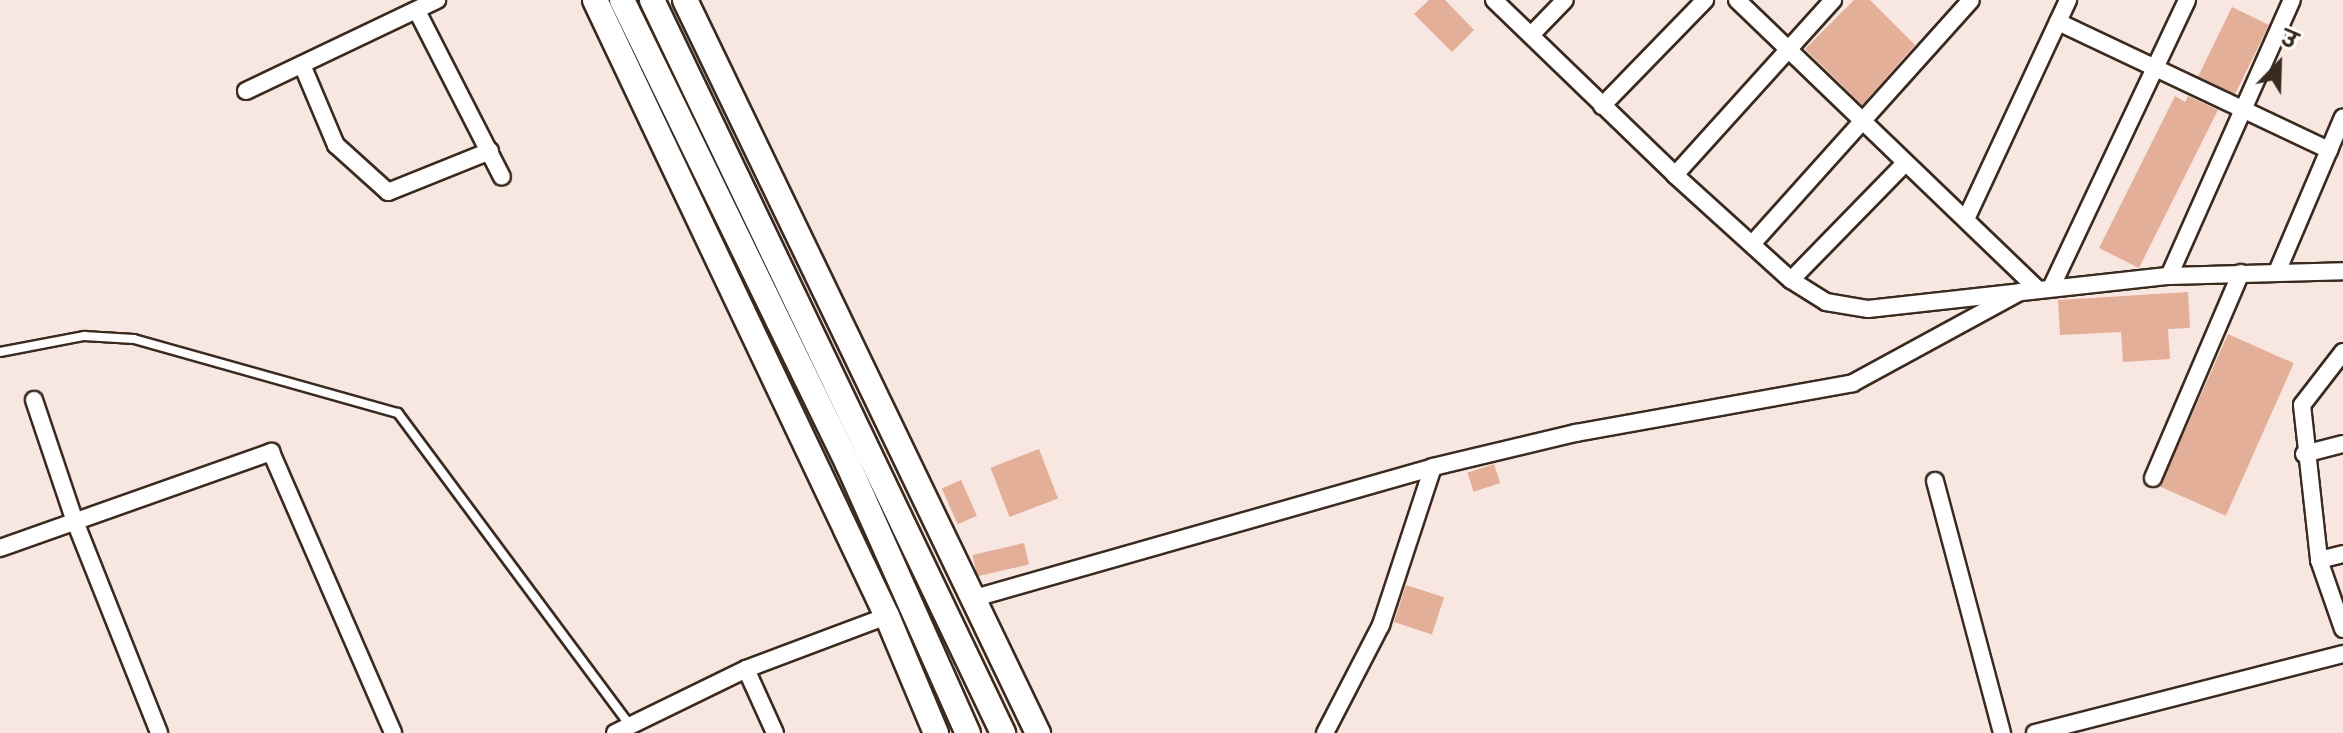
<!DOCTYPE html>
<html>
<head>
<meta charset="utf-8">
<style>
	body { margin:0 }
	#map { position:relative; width:2343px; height:733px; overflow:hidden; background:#f7e7e0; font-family:"Indie Flower","Playpen Sans Deva",sans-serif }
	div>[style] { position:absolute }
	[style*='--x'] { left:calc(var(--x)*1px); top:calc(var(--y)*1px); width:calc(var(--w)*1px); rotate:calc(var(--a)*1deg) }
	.building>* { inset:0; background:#e4af98; transform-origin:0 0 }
	.roads { filter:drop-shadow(2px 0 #3b2a1e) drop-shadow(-2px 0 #3b2a1e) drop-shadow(0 2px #3b2a1e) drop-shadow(0 -2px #3b2a1e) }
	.service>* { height:8px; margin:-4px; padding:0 4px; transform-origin:4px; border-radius:4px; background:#fff }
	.minor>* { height:16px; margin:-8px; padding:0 8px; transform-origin:8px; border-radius:8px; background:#fff }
	.primary>* { height:24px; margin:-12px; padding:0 12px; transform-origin:12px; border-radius:12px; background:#fff }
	span { translate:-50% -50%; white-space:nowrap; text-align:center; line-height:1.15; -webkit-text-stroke:6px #fff; paint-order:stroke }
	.north { position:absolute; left:2239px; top:24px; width:80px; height:80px; -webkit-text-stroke:6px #fff; paint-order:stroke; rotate:23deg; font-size:22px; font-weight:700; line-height:32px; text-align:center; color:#3b2a1e }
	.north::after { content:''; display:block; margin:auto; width:28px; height:36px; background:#3b2a1e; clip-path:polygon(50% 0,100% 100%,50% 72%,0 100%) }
</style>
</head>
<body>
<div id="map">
	<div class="building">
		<div style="clip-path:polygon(1429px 0,1445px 0,1474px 30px,1452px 52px,1414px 14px)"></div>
		<div style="clip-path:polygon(1854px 0,1870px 0,1915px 45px,1862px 105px,1805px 49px)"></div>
		<div style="left:2232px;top:7px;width:41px;height:77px;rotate:26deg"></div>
		<div style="clip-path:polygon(2175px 96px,2185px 102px,2188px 96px,2218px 110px,2139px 268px,2099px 248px)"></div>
		<div style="clip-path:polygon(2188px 292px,2190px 328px,2168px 329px,2170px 359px,2123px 362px,2121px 332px,2060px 335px,2058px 300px)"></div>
		<div style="left:2228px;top:334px;width:72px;height:167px;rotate:24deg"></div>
		<div style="left:1039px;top:449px;width:53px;height:52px;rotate:69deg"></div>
		<div style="left:1494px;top:464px;width:20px;height:28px;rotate:72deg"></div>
		<div style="left:961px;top:480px;width:39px;height:21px;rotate:66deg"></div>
		<div style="left:1024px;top:543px;width:22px;height:53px;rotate:77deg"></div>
		<div style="left:1406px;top:585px;width:40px;height:39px;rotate:18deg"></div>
	</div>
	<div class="roads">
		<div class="service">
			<div style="--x:0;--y:352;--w:86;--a:-10.8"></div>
			<div style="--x:84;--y:336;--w:50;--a:3.4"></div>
			<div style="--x:134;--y:339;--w:274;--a:15.7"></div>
			<div style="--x:398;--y:413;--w:389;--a:53.4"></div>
		</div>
		<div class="minor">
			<div style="--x:1494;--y:0;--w:252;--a:44"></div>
			<div style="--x:1675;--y:175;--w:156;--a:42.2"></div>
			<div style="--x:1791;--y:280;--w:41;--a:32.2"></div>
			<div style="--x:1826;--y:302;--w:43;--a:9.5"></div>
			<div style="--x:1868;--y:309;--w:303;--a:-6.3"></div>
			<div style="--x:2169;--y:276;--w:174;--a:-1.6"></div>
			<div style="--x:1737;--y:0;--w:418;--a:43.9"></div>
			<div style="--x:417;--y:11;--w:186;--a:62.9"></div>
			<div style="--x:2058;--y:22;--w:300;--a:25.3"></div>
			<div style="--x:1532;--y:34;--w:47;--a:-45.9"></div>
			<div style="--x:303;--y:67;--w:85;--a:67.1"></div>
			<div style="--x:336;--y:145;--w:70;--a:42.1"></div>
			<div style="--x:388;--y:192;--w:110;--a:-21.9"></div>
			<div style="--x:246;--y:91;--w:212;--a:-25.5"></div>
			<div style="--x:1602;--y:106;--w:148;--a:-45.8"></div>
			<div style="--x:1675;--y:175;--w:236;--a:-47.9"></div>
			<div style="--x:1966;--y:219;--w:242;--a:-65"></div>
			<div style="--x:1753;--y:243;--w:326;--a:-48.1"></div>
			<div style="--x:2277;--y:272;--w:168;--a:-66.9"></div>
			<div style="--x:2169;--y:276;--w:302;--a:-66"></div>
			<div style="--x:1791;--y:280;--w:163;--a:-45.7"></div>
			<div style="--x:2051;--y:288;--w:318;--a:-64.7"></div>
			<div style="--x:2343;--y:352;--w:67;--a:127.7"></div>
			<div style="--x:2302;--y:405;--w:156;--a:83.7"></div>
			<div style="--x:2319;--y:560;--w:73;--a:70.8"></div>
			<div style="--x:34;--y:400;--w:126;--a:71.4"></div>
			<div style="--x:74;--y:519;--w:230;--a:68.3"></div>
			<div style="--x:2304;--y:454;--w:40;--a:-14.4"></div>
			<div style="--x:2153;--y:478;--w:223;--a:-66.8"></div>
			<div style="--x:1935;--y:481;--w:261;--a:75.1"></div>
			<div style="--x:0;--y:548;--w:288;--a:-19.5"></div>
			<div style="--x:271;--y:452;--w:306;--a:66.5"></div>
			<div style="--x:2319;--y:560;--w:25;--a:-14"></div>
			<div style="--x:971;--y:599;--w:480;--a:-15.9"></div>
			<div style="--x:1433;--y:467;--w:147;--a:-13.4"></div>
			<div style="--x:1576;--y:433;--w:281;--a:-10.2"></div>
			<div style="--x:1853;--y:383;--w:190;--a:-28.6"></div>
			<div style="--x:746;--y:669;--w:70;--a:65.6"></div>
			<div style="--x:615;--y:733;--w:146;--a:-26"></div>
			<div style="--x:746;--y:669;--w:151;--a:-20.6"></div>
			<div style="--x:1325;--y:733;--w:122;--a:-62.6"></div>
			<div style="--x:1381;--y:625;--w:166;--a:-71.8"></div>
			<div style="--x:2035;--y:733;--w:318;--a:-14.4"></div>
		</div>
		<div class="primary">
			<div style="--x:595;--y:0;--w:682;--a:64.64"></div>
			<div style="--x:887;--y:616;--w:127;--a:67.3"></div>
			<div style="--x:622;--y:0;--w:516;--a:64.03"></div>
			<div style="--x:848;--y:464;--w:295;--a:66"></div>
			<div style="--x:652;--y:0;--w:813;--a:64.41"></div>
			<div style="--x:685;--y:0;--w:814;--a:64.29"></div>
		</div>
	</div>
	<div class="north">उ</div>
</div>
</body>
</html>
